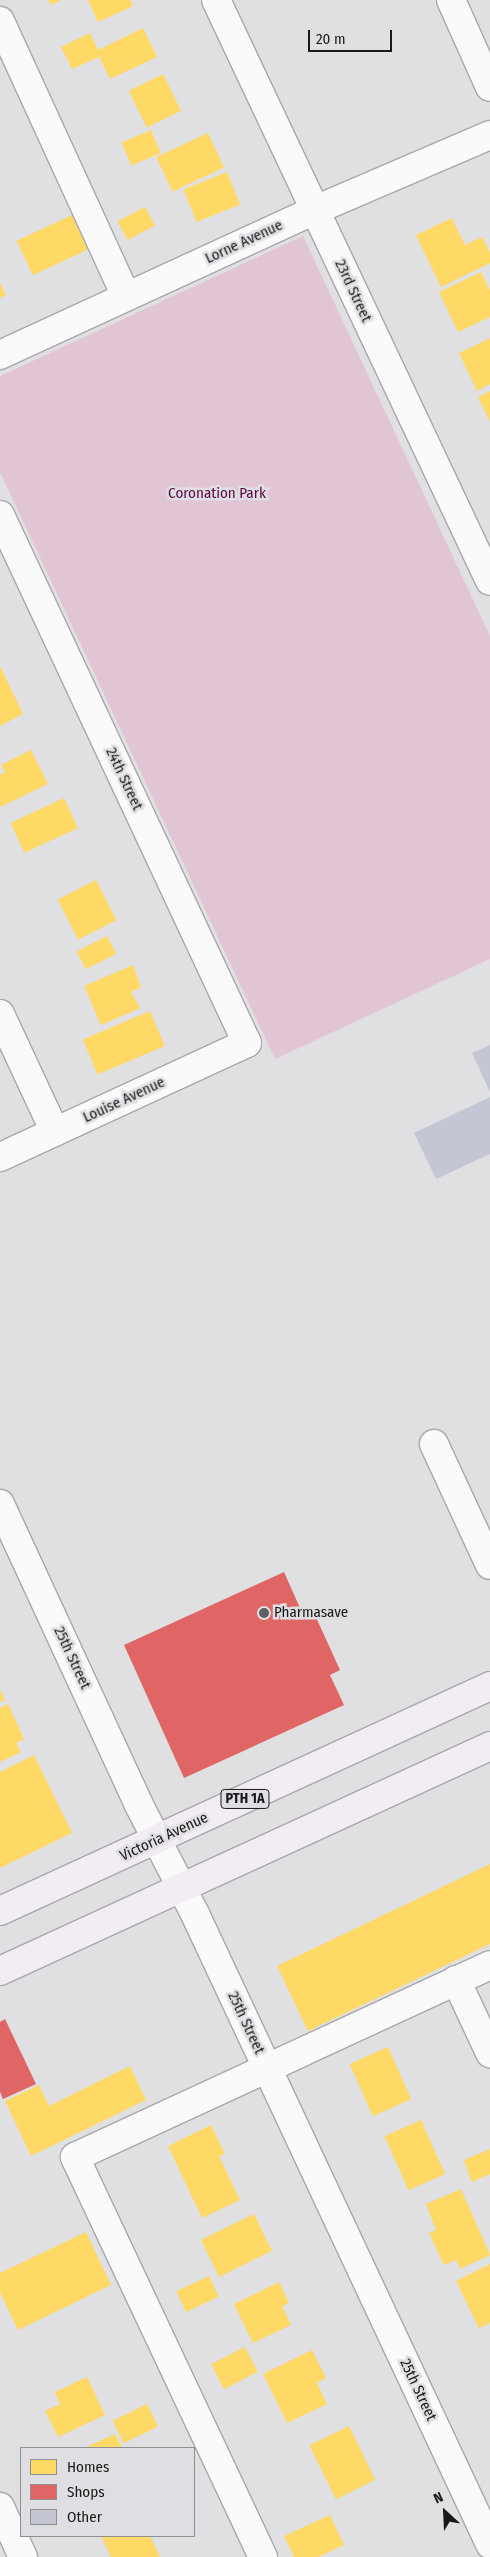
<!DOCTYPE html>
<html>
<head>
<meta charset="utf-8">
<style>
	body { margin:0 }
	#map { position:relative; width:490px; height:2557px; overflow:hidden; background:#e0dfe1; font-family:"Fira Sans Condensed",sans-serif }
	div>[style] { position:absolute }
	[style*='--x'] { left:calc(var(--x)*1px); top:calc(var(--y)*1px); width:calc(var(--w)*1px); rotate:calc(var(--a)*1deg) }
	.green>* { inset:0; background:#e2c5d5 }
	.homes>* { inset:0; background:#ffd966; transform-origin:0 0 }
	.shops>* { inset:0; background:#e06666 }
	.building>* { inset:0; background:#c4c6d4 }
	.roads { filter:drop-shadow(1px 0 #a8a7a9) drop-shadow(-1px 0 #a8a7a9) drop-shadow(0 1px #a8a7a9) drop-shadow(0 -1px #a8a7a9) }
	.minor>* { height:28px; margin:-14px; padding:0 14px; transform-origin:14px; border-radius:14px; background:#fafafa }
	.major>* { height:28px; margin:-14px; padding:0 14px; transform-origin:14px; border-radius:14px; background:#f2ecf4 }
	.dots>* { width:14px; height:14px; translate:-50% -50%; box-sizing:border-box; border:2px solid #dfdee2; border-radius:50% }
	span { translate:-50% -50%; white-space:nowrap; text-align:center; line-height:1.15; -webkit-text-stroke:5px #dfdee2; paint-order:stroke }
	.shield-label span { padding:1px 4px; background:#dfdee2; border:1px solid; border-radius:4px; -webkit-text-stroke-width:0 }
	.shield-label { font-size:14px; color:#19191a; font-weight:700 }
	.street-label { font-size:15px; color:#19191a }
	.park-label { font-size:15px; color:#5d0743 }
	.poi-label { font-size:15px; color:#19191a }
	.left { translate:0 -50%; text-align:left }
	.legend { position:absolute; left:20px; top:2447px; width:175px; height:90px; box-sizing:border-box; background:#dfdee2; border:1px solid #908f92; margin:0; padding:6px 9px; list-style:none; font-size:15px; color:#19191a }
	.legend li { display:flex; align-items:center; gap:10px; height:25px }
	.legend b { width:25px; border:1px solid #908f92 }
	.north { position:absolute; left:420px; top:2487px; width:50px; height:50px; -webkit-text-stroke:4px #dfdee2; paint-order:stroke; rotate:335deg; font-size:14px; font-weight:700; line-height:20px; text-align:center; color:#19191a }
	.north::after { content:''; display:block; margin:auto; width:18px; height:22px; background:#19191a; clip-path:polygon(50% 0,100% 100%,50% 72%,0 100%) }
	.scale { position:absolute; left:308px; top:30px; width:84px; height:22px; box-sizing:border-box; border:2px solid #19191a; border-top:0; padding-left:6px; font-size:15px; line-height:18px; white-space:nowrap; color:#19191a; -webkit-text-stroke:4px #dfdee2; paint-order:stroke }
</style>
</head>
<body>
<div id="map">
	<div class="green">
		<div style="clip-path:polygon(303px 236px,490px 636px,490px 959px,275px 1059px,0 472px,0 376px)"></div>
	</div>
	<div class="homes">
		<div style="clip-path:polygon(48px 0,61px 0,51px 5px)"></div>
		<div style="clip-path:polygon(88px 0,130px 0,133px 6px,98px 22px)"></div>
		<div style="clip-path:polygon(143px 28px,157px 57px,110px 79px,99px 57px,72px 69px,61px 47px,90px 33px,98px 50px)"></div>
		<div style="left:163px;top:74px;width:41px;height:38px;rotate:64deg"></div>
		<div style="left:151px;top:130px;width:25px;height:32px;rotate:67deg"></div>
		<div style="left:208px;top:133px;width:38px;height:57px;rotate:65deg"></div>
		<div style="left:227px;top:172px;width:35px;height:47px;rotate:68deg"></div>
		<div style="left:145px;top:207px;width:21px;height:31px;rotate:62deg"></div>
		<div style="left:72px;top:215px;width:38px;height:61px;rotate:65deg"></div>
		<div style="clip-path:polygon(452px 218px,465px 245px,482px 237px,490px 253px,490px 263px,441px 287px,416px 235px)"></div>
		<div style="clip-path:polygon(481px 272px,490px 291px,490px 317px,458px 332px,439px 292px)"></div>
		<div style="clip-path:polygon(0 283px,6px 295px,0 298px)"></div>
		<div style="clip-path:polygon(490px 338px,490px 384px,477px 391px,459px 353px)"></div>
		<div style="clip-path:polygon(490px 391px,490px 422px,478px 397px)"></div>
		<div style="clip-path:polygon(0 666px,23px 714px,0 726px)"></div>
		<div style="clip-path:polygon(31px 750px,48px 784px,0 807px,0 775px,5px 772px,1px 765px)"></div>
		<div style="left:64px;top:798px;width:33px;height:59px;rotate:65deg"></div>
		<div style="left:96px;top:880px;width:45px;height:43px;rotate:63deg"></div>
		<div style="left:107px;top:936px;width:20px;height:34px;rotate:63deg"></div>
		<div style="clip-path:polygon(133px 965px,141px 987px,131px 992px,140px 1008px,101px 1025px,84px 986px)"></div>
		<div style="left:150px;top:1011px;width:38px;height:73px;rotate:67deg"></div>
		<div style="clip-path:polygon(0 1689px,5px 1700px,0 1702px)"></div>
		<div style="clip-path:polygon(8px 1704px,24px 1739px,16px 1743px,21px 1752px,0 1762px,0 1708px)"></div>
		<div style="clip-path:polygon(34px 1755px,72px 1833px,0 1868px,0 1772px)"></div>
		<div style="clip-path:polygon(490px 1864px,490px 1944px,308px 2031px,277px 1966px)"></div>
		<div style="left:388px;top:2047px;width:57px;height:42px;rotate:66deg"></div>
		<div style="clip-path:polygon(130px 2066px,146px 2100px,31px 2156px,5px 2101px,39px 2085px,49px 2106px)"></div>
		<div style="left:421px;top:2120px;width:59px;height:40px;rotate:66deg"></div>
		<div style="clip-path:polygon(211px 2125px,225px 2154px,219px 2156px,240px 2200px,202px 2218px,168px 2146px)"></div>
		<div style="clip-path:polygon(490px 2149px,490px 2174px,472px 2182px,464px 2160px)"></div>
		<div style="clip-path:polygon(461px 2189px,490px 2255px,460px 2269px,456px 2260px,444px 2265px,429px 2233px,436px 2230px,426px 2204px)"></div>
		<div style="left:254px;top:2214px;width:41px;height:59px;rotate:64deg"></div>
		<div style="clip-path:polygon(86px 2232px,111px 2285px,18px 2330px,0 2292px,0 2273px)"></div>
		<div style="clip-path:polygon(490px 2264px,490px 2323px,479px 2328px,456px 2281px)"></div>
		<div style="left:209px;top:2276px;width:23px;height:36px;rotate:65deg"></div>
		<div style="clip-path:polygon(279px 2282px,289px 2303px,282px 2306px,291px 2325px,253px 2343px,234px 2304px)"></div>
		<div style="left:245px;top:2347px;width:28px;height:38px;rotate:63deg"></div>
		<div style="clip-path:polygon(312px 2350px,326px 2378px,317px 2383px,327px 2404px,287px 2423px,263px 2374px)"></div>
		<div style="clip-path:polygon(87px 2377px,105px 2415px,58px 2437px,45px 2411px,60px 2404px,55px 2392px)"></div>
		<div style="left:147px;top:2404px;width:25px;height:38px;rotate:64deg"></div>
		<div style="left:349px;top:2426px;width:60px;height:44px;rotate:64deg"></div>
		<div style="clip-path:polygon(115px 2434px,122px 2448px,84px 2448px)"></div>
		<div style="clip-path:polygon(330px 2515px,344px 2545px,318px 2557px,294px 2557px,284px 2536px)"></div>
		<div style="clip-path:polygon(101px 2536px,150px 2536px,160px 2557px,111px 2557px)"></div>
	</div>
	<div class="shops">
		<div style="clip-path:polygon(284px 1572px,304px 1617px,314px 1613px,340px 1670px,330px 1675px,344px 1705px,184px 1778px,124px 1645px)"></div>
		<div style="clip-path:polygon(5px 2019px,36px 2084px,3px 2099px,0 2092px,0 2022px)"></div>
	</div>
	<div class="building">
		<div style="clip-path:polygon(490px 1045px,490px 1092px,472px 1053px)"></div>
		<div style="clip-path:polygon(490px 1097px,490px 1154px,436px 1179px,414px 1133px)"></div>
	</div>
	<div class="roads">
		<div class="minor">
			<div style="--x:216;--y:0;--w:642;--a:64.75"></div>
			<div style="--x:451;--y:0;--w:95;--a:65.9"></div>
			<div style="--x:0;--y:21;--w:302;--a:65.4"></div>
			<div style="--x:0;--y:355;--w:347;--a:-24.7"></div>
			<div style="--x:315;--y:210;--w:190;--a:-23.2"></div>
			<div style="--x:0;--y:515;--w:583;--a:64.93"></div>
			<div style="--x:247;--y:1043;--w:272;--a:155.2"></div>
			<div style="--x:0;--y:1014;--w:130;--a:65"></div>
			<div style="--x:434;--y:1444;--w:133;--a:65.2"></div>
			<div style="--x:0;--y:1504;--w:332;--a:65.2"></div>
			<div style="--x:139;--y:1805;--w:123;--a:62.8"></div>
			<div style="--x:195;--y:1914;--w:696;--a:64.91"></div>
			<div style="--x:456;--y:1980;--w:81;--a:65"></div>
			<div style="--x:0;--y:2507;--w:55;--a:65.3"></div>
			<div style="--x:263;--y:2557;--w:442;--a:-115.2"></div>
			<div style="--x:75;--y:2157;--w:457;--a:-24.8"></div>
		</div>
		<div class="major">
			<div style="--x:0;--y:1911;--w:539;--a:-24.66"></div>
			<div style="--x:0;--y:1971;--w:539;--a:-24.66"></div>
		</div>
	</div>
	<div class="dots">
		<div style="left:264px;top:1613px;background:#5f5e60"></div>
	</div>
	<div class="shield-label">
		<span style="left:245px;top:1799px">PTH 1A</span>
	</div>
	<div class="street-label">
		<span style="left:244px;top:242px;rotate:-25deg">Lorne Avenue</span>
		<span style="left:353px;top:291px;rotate:65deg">23rd Street</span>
		<span style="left:124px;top:779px;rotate:65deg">24th Street</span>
		<span style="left:124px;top:1100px;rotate:-25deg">Louise Avenue</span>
		<span style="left:72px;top:1658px;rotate:65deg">25th Street</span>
		<span style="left:164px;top:1837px;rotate:-25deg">Victoria Avenue</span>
		<span style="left:246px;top:2023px;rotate:65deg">25th Street</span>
		<span style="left:418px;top:2390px;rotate:65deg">25th Street</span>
	</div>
	<div class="park-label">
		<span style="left:217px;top:494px">Coronation Park</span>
	</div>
	<div class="poi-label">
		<span class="left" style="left:274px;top:1613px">Pharmasave</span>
	</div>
	<ul class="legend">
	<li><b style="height:14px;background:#ffd966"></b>Homes</li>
	<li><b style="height:14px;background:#e06666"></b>Shops</li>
	<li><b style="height:14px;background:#c4c6d4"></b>Other</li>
	</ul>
	<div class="north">N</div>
	<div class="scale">20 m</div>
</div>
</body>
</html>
